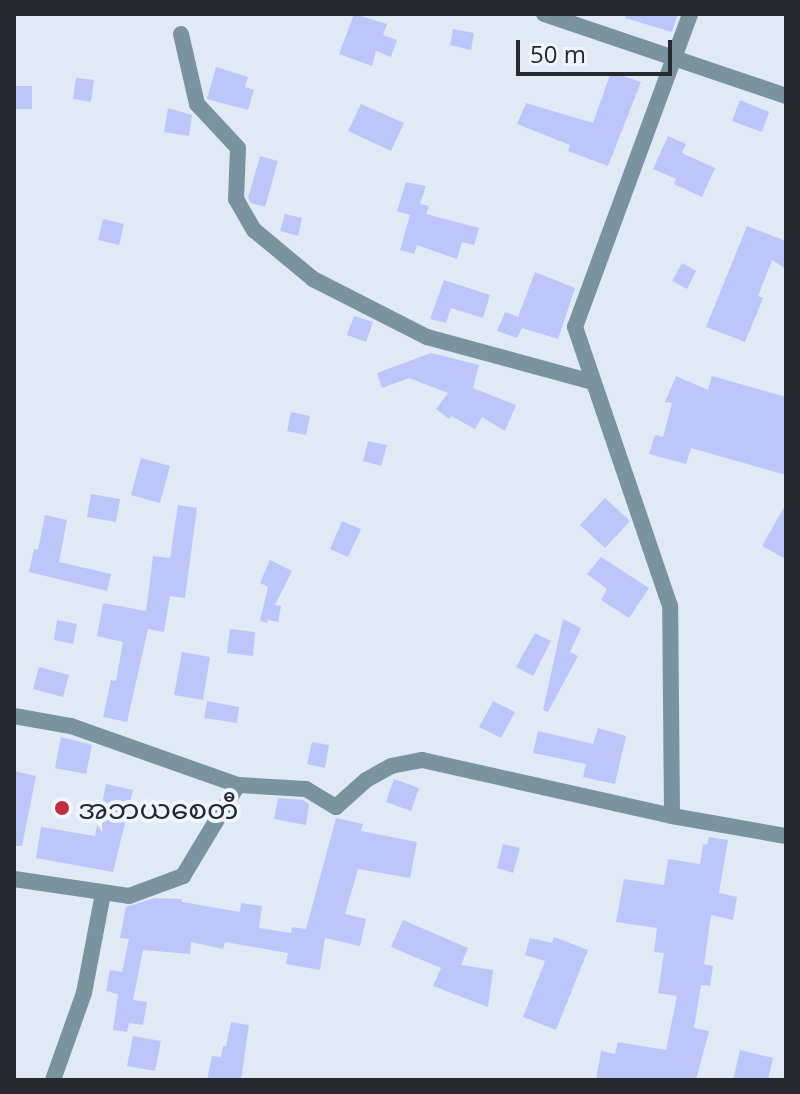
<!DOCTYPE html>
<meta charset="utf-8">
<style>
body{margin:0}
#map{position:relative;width:800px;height:1094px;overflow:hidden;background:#e0e9f4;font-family:"Open Sans","Noto Sans Myanmar",sans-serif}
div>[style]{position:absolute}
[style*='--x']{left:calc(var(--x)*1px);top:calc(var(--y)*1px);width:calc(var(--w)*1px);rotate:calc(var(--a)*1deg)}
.building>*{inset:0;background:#bcc6fa}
.street>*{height:16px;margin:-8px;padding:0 8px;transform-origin:8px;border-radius:8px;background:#79949e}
.dots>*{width:22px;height:22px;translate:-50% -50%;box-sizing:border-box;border:4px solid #eef6ff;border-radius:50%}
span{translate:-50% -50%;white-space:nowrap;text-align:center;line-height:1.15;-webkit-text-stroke:8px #eef6ff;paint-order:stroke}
.poi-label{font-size:28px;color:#262a2e}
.left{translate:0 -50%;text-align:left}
.frame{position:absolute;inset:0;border:16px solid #262a2e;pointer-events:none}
.scale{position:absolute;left:516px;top:40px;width:156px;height:36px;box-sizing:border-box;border:4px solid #262a2e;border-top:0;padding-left:10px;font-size:24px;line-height:28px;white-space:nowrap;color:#262a2e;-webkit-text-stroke:6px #eef6ff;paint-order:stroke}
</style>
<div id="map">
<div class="building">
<i style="clip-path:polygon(354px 14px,387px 24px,383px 35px,397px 40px,391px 57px,376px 51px,372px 66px,339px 54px)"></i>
<i style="clip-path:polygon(626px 14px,678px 14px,672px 32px,625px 18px)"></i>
<i style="clip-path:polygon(453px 29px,474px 33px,471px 50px,450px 45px)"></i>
<i style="clip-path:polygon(216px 67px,248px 77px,245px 87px,254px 90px,248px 110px,207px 99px)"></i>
<i style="clip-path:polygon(611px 72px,641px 82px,608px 166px,568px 151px,570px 145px,517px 124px,526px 103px,593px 123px)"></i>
<i style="clip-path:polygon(76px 78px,94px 80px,91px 102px,73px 99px)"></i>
<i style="clip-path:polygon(16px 86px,32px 86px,32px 109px,16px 109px)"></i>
<i style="clip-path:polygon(740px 100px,769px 112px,762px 132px,732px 121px)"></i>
<i style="clip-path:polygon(361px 104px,404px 123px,391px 151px,348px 131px)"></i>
<i style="clip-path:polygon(168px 108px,192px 115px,189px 136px,164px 132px)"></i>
<i style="clip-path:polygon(668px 136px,686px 144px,682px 153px,715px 168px,702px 197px,674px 184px,676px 179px,653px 169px)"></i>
<i style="clip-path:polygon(260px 156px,278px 161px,265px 207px,251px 203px,248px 198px)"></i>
<i style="clip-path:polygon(406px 182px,426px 186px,420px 204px,429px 206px,426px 214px,479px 228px,474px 245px,462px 242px,457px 259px,417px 245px,414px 254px,400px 250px,410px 215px,397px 211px)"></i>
<i style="clip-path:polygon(285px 214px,302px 218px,298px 236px,280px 231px)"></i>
<i style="clip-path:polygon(103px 219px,124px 224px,119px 245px,98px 240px)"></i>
<i style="clip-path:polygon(747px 226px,786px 241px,786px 269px,772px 260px,758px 296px,763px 298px,745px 342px,706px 327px)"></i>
<i style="clip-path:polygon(682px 263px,696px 271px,687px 289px,672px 281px)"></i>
<i style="clip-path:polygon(535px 272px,575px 288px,558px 339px,522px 328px,517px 338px,497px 331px,505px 312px,518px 317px)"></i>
<i style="clip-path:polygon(444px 280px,490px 295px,483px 318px,451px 308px,446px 323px,430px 319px)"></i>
<i style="clip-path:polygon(354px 316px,373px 322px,366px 342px,347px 335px)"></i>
<i style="clip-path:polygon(431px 353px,479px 365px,473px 388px,516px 405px,505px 431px,482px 417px,475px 429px,451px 416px,449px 419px,436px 409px,448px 393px,409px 378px,382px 388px,377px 373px)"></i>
<i style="clip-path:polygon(676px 376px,708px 390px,712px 376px,786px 397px,786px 475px,691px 448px,686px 464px,649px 454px,655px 435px,663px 437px,672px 403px,665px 402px)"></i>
<i style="clip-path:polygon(291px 412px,310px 416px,306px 435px,287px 431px)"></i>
<i style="clip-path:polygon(368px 441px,387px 445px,381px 466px,363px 461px)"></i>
<i style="clip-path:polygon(141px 458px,170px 466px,160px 503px,131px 495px)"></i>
<i style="clip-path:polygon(91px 494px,120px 499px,116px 522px,87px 517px)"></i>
<i style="clip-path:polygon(605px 498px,630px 521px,605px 548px,580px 525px)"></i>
<i style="clip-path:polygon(786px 504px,786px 559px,762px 546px)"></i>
<i style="clip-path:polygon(178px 505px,197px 508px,185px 598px,170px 596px,164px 632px,148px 629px,127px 722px,103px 717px,111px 680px,116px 681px,123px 642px,97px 636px,103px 603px,146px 611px,153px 556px,170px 558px)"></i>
<i style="clip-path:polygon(45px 515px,67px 520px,59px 562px,111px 574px,107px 591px,29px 572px,34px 549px,38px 550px)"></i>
<i style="clip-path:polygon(342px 521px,361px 529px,348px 557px,330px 549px)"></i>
<i style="clip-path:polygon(601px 557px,649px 588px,629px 618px,601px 600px,607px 589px,587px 574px)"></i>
<i style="clip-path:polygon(270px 560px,292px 571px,275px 605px,281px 606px,278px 622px,268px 620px,267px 623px,260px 621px,268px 587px,260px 583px)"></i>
<i style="clip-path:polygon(563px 619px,581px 628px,570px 652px,578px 656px,548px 712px,543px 710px)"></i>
<i style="clip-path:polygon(57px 620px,77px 624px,73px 644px,54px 640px)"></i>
<i style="clip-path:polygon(230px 629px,255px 632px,253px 656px,227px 653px)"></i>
<i style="clip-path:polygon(535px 633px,551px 641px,533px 676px,516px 667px)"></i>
<i style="clip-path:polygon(182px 652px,210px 657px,203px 700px,174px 695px)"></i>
<i style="clip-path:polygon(39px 667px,69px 675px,63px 697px,33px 689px)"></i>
<i style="clip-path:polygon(207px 701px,239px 707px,237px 723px,204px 718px)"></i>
<i style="clip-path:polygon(493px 701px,515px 712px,501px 738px,479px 727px)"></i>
<i style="clip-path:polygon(598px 728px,626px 736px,615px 784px,583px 777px,586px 764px,533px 753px,538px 731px,593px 744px)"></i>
<i style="clip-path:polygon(61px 737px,92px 745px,86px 774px,55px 768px)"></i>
<i style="clip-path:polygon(312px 742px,329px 745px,325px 768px,307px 764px)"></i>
<i style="clip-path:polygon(14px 771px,36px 776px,22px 846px,14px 846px)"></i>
<i style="clip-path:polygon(394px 779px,419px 788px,411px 811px,386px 802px)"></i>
<i style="clip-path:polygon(106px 784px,133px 790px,113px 872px,36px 858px,41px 827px,95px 836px)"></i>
<i style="clip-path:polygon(278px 798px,303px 800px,309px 804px,306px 825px,274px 819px)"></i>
<i style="clip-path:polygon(336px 818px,363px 824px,361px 831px,417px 842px,410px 878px,358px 869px,345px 914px,366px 919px,360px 946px,325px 938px,320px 970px,286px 964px,288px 953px,225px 942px,223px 949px,191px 942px,190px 954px,143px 950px,133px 1000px,147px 1002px,143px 1025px,129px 1023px,127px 1032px,113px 1030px,118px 994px,106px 991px,110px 970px,122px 972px,129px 939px,120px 938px,126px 907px,155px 898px,182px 899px,182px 902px,240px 912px,241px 903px,262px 906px,259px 928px,291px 933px,292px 927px,306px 929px)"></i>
<i style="clip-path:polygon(709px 837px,728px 840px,719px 893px,737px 897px,733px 920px,711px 915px,704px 964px,713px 966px,710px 986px,701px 985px,694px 1028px,709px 1031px,696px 1080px,596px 1080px,601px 1051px,615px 1054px,618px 1042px,666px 1050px,677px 996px,658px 993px,664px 953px,654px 952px,657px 928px,616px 922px,624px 879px,664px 885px,668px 859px,700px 864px,703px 844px,707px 845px)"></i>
<i style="clip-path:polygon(503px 844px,520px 848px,513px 873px,497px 868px)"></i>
<i style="clip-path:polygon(403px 920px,468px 948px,461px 965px,493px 970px,488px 1007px,433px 986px,441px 968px,391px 947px)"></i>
<i style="clip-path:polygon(554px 937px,588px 950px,556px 1030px,523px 1017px,545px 961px,525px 955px,530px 938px,552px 943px)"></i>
<i style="clip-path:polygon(231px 1022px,249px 1025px,241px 1080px,207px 1080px,212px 1056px,221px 1057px,223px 1046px,226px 1046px)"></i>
<i style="clip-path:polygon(133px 1036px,161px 1041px,155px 1071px,127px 1066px)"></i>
<i style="clip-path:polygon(740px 1050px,773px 1058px,768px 1080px,733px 1080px)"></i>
</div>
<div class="street">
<i style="--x:544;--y:14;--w:256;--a:18.7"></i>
<i style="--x:181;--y:34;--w:72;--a:77.1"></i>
<i style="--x:197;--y:104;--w:60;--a:47"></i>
<i style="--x:238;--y:148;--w:51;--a:92.2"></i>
<i style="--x:236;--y:199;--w:36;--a:60"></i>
<i style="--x:254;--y:230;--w:77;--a:39.7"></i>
<i style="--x:313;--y:279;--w:128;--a:27"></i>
<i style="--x:427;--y:337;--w:172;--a:15.2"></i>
<i style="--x:14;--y:716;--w:58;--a:10"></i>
<i style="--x:71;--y:726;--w:177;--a:19.5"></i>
<i style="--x:238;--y:785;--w:68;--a:3.4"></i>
<i style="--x:306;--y:789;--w:35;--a:31"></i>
<i style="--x:336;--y:807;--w:40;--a:-42"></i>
<i style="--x:366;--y:780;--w:29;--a:-29"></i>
<i style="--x:391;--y:766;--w:32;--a:-11"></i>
<i style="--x:422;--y:760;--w:256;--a:12.6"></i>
<i style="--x:672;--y:816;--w:116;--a:10"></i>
<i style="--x:672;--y:816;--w:210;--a:-90.5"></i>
<i style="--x:670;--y:606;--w:295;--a:-108.8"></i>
<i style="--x:575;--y:327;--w:333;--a:-69.8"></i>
<i style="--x:14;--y:879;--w:116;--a:8.4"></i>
<i style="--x:129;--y:896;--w:58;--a:-20.3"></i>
<i style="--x:183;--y:876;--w:106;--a:-58.9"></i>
<i style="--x:53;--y:1080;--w:92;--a:-70.4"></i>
<i style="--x:84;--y:993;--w:102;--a:-79.2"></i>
</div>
<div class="dots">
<i style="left:62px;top:808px;background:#bf2f3b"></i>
</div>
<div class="poi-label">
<span class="left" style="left:78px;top:808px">အဘယစေတီ</span>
</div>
<div class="frame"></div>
<div class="scale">50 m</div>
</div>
